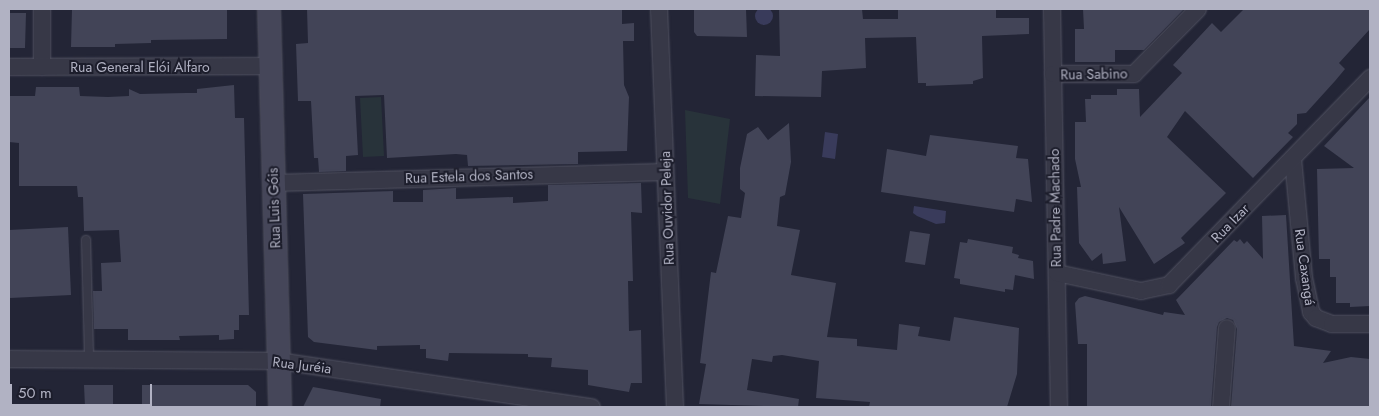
<!DOCTYPE html>
<meta charset="utf-8">
<style>
body{margin:0}
#map{position:relative;width:1379px;height:416px;overflow:hidden;background:#232536;font-family:Jost,sans-serif}
div>[style]{position:absolute}
[style*='--x']{left:calc(var(--x)*1px);top:calc(var(--y)*1px);width:calc(var(--w)*1px);rotate:calc(var(--a)*1deg)}
.green>*{inset:0;background:#28333a}
.water>*{inset:0;background:#393b5b}
.round{border-radius:50%}
.building>*{inset:0;background:#424457}
.roads{filter:drop-shadow(0 0 1px #515261) drop-shadow(0 0 1px #515261)}
.lane>*{height:8px;margin:-4px;padding:0 4px;transform-origin:4px;border-radius:4px;background:#373847}
.street>*{height:16px;margin:-8px;padding:0 8px;transform-origin:8px;border-radius:8px;background:#373847}
.secondary>*{height:22px;margin:-11px;padding:0 11px;transform-origin:11px;border-radius:11px;background:#454659}
span{translate:-50% -50%;white-space:nowrap;text-align:center;line-height:1.15;-webkit-text-stroke:4px #1c1d2b;paint-order:stroke}
.street-label{font-size:14px;color:#b1b2c3}
.frame{position:absolute;inset:0;border:10px solid #b1b2c3;pointer-events:none}
.scale{position:absolute;left:10px;top:384px;width:142px;height:22px;box-sizing:border-box;border:2px solid #b1b2c3;border-top:0;padding-left:6px;font-size:15px;line-height:18px;white-space:nowrap;color:#b1b2c3;-webkit-text-stroke:4px #1c1d2b;paint-order:stroke}
</style>
<div id="map">
<div class="green">
<i style="clip-path:polygon(381px 97px,384px 156px,363px 157px,360px 98px)"></i>
<i style="clip-path:polygon(685px 110px,730px 119px,720px 204px,688px 198px)"></i>
</div>
<div class="water">
<i class="round" style="left:755px;top:7px;width:18px;height:18px"></i>
<i style="clip-path:polygon(825px 132px,838px 134px,835px 159px,822px 157px)"></i>
<i style="clip-path:polygon(914px 206px,946px 211px,945px 223px,936px 224px,917px 216px,913px 213px)"></i>
</div>
<div class="building">
<i style="clip-path:polygon(72px 9px,227px 9px,227px 39px,151px 40px,151px 43px,115px 44px,115px 47px,71px 47px)"></i>
<i style="clip-path:polygon(307px 9px,622px 9px,622px 24px,634px 23px,634px 41px,623px 41px,624px 85px,629px 97px,627px 151px,578px 152px,578px 164px,468px 166px,467px 155px,456px 154px,387px 158px,384px 95px,355px 96px,358px 155px,346px 156px,346px 171px,319px 172px,318px 158px,314px 158px,311px 101px,298px 101px,296px 44px,308px 43px)"></i>
<i style="clip-path:polygon(694px 9px,746px 9px,747px 37px,697px 36px,694px 32px)"></i>
<i style="clip-path:polygon(779px 9px,862px 9px,863px 19px,898px 19px,898px 9px,996px 9px,996px 18px,1029px 18px,1029px 34px,982px 36px,983px 78px,973px 81px,973px 84px,926px 86px,926px 83px,918px 83px,916px 37px,865px 38px,866px 68px,822px 71px,821px 97px,755px 96px,756px 55px,780px 56px)"></i>
<i style="clip-path:polygon(1083px 9px,1184px 9px,1144px 50px,1115px 50px,1115px 62px,1075px 62px,1075px 29px,1084px 29px)"></i>
<i style="clip-path:polygon(1244px 9px,1370px 9px,1370px 29px,1339px 63px,1345px 69px,1335px 81px,1306px 113px,1297px 114px,1297px 124px,1288px 133px,1293px 137px,1253px 178px,1185px 111px,1167px 137px,1226px 193px,1181px 238px,1185px 243px,1154px 264px,1119px 207px,1126px 261px,1103px 264px,1102px 253px,1092px 261px,1079px 243px,1077px 187px,1081px 187px,1075px 159px,1075px 122px,1086px 122px,1085px 99px,1091px 99px,1091px 95px,1117px 95px,1117px 89px,1139px 89px,1140px 117px,1182px 73px,1173px 65px,1212px 23px,1221px 32px)"></i>
<i style="clip-path:polygon(9px 13px,26px 13px,25px 48px,9px 48px)"></i>
<i style="clip-path:polygon(234px 85px,235px 118px,244px 118px,249px 315px,239px 315px,239px 330px,234px 330px,234px 339px,219px 340px,219px 335px,179px 336px,180px 340px,128px 340px,128px 329px,94px 329px,93px 291px,102px 291px,101px 263px,121px 262px,119px 230px,84px 231px,83px 197px,78px 197px,77px 186px,19px 186px,19px 143px,9px 142px,9px 96px,35px 96px,36px 87px,79px 87px,80px 96px,108px 97px,129px 96px,129px 89px,140px 94px,186px 93px,197px 93px,197px 89px)"></i>
<i style="clip-path:polygon(1370px 97px,1370px 306px,1350px 307px,1350px 303px,1336px 303px,1336px 277px,1330px 277px,1330px 259px,1319px 259px,1317px 169px,1354px 168px,1324px 146px)"></i>
<i style="clip-path:polygon(789px 123px,791px 162px,785px 195px,780px 197px,777px 226px,800px 230px,791px 275px,836px 283px,827px 337px,857px 339px,857px 346px,897px 350px,899px 324px,920px 327px,918px 336px,950px 341px,954px 317px,1019px 328px,1017px 374px,1007px 407px,869px 407px,870px 402px,816px 398px,819px 361px,782px 355px,773px 356px,772px 362px,752px 359px,747px 390px,799px 399px,798px 407px,699px 404px,706px 364px,700px 363px,711px 272px,716px 273px,728px 216px,741px 218px,745px 193px,740px 189px,740px 168px,747px 134px,758px 127px,768px 140px)"></i>
<i style="clip-path:polygon(930px 135px,1018px 146px,1016px 158px,1028px 159px,1032px 202px,1016px 199px,1014px 212px,881px 192px,887px 149px,926px 156px)"></i>
<i style="clip-path:polygon(641px 183px,642px 213px,631px 212px,633px 281px,628px 281px,629px 331px,641px 330px,642px 383px,631px 383px,629px 392px,588px 385px,588px 370px,551px 367px,552px 358px,528px 357px,528px 354px,449px 353px,448px 361px,426px 358px,426px 349px,420px 349px,420px 345px,377px 346px,377px 350px,314px 342px,308px 337px,303px 194px,393px 191px,393px 202px,423px 202px,423px 190px,456px 188px,456px 199px,513px 197px,513px 203px,548px 201px,548px 185px)"></i>
<i style="clip-path:polygon(1286px 215px,1294px 346px,1331px 351px,1323px 363px,1351px 357px,1370px 359px,1370px 407px,1231px 407px,1237px 329px,1233px 320px,1227px 318px,1219px 322px,1217px 327px,1211px 407px,1087px 407px,1087px 344px,1078px 344px,1075px 303px,1079px 298px,1085px 296px,1163px 315px,1164px 312px,1185px 315px,1176px 300px,1234px 240px,1237px 242px,1240px 239px,1244px 244px,1247px 241px,1263px 259px,1262px 216px)"></i>
<i style="clip-path:polygon(68px 227px,71px 295px,10px 298px,9px 230px)"></i>
<i style="clip-path:polygon(910px 231px,930px 234px,925px 265px,905px 262px)"></i>
<i style="clip-path:polygon(968px 239px,1013px 247px,1012px 253px,1019px 255px,1018px 258px,1033px 261px,1034px 279px,1015px 275px,1013px 290px,1005px 289px,1005px 292px,960px 284px,960px 279px,954px 278px,960px 242px,967px 243px)"></i>
<i style="clip-path:polygon(84px 385px,113px 385px,113px 407px,85px 407px)"></i>
<i style="clip-path:polygon(142px 385px,248px 385px,256px 392px,256px 407px,142px 407px)"></i>
<i style="clip-path:polygon(313px 387px,381px 399px,380px 407px,303px 407px)"></i>
</div>
<div class="roads">
<div class="lane">
<i style="--x:86;--y:240;--w:118;--a:88.5"></i>
</div>
<div class="street">
<i style="--x:42;--y:9;--w:58;--a:90"></i>
<i style="--x:659;--y:9;--w:398;--a:87.7"></i>
<i style="--x:1052;--y:9;--w:398;--a:89"></i>
<i style="--x:9;--y:67;--w:261;--a:-0.2"></i>
<i style="--x:1053;--y:74;--w:81;--a:0"></i>
<i style="--x:1134;--y:74;--w:91;--a:-45.4"></i>
<i style="--x:1293;--y:159;--w:120;--a:84.7"></i>
<i style="--x:1304;--y:278;--w:35;--a:78"></i>
<i style="--x:1311;--y:312;--w:8;--a:50"></i>
<i style="--x:1316;--y:318;--w:17;--a:21"></i>
<i style="--x:1332;--y:324;--w:38;--a:0"></i>
<i style="--x:273;--y:183;--w:392;--a:-1.6"></i>
<i style="--x:1057;--y:273;--w:86;--a:12.1"></i>
<i style="--x:1141;--y:291;--w:29;--a:-12"></i>
<i style="--x:1169;--y:285;--w:289;--a:-45.8"></i>
<i style="--x:9;--y:359;--w:270;--a:0.4"></i>
<i style="--x:279;--y:361;--w:316;--a:8.4"></i>
<i style="--x:1221;--y:407;--w:79;--a:-85.7"></i>
</div>
<div class="secondary">
<i style="--x:269;--y:9;--w:398;--a:88.4"></i>
</div>
</div>
<div class="street-label">
<span style="left:140px;top:67px">Rua General Elói Alfaro</span>
<span style="left:1094px;top:74px;rotate:-1deg">Rua Sabino</span>
<span style="left:469px;top:176px;rotate:-2deg">Rua Estela dos Santos</span>
<span style="left:274px;top:208px;rotate:-92deg">Rua Luis Góis</span>
<span style="left:667px;top:208px;rotate:-92deg">Rua Ouvidor Peleja</span>
<span style="left:1055px;top:208px;rotate:-91deg">Rua Padre Machado</span>
<span style="left:1230px;top:223px;rotate:-46deg">Rua Izar</span>
<span style="left:1305px;top:267px;rotate:82deg">Rua Caxangá</span>
<span style="left:302px;top:365px;rotate:7deg">Rua Juréia</span>
</div>
<div class="frame"></div>
<div class="scale">50 m</div>
</div>
